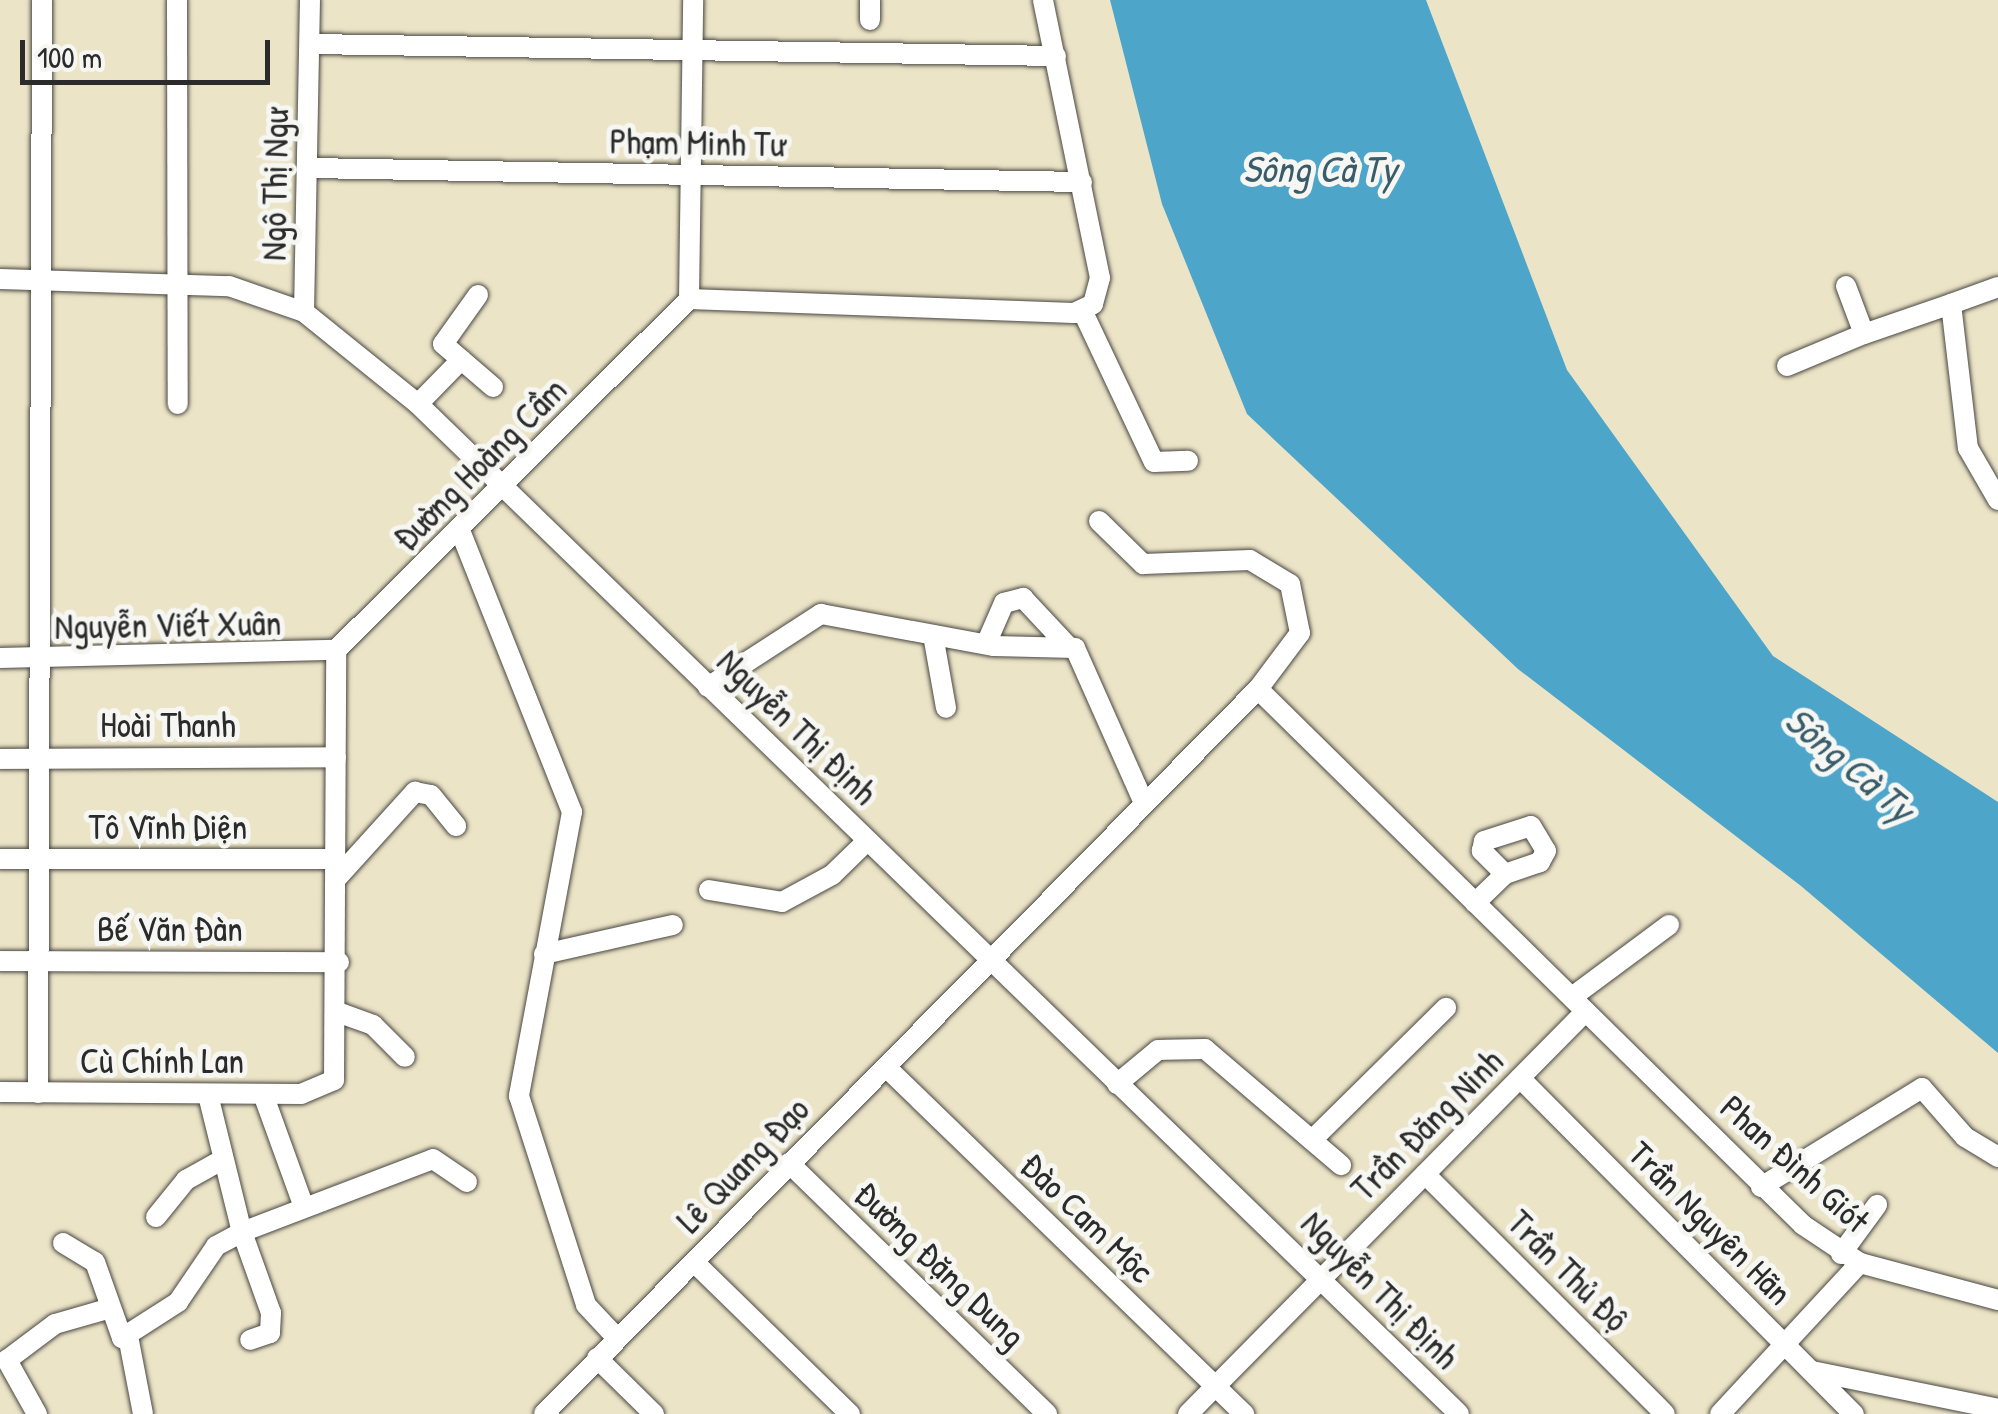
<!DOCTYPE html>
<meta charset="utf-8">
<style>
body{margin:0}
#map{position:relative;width:1998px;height:1414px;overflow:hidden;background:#ece4c7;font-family:"Patrick Hand",sans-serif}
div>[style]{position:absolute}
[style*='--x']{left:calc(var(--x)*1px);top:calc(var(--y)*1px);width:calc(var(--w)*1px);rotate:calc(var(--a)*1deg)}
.water>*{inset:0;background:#4da5ca}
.roads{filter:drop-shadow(0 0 2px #484742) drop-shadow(0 0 2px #484742)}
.minor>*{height:20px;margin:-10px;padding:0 10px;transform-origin:10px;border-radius:10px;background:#fff}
span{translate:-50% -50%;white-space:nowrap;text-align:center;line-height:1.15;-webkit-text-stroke:10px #f6f6f2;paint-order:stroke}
.street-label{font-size:35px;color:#2b2b2b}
.water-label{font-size:38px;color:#395c6b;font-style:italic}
.scale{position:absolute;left:20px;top:40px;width:250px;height:45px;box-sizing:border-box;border:5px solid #2b2b2b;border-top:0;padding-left:12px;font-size:30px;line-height:35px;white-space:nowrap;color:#2b2b2b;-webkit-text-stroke:8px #f6f6f2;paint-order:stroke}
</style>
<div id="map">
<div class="water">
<i style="clip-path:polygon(1110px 0,1426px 0,1567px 370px,1773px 656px,1998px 802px,1998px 1053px,1801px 886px,1518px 669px,1247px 414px,1162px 204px)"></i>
</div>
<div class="roads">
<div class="minor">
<i style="--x:177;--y:0;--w:404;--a:89.9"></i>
<i style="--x:870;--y:20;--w:20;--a:-90"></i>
<i style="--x:310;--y:44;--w:746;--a:0.92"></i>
<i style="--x:310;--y:168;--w:772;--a:1.04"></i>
<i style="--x:0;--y:279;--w:229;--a:1.8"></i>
<i style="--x:229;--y:286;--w:79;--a:19.1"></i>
<i style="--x:304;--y:312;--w:146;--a:38.9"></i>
<i style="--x:418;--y:404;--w:1450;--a:44.13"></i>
<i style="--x:1846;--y:286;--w:51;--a:69.4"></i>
<i style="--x:1864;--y:334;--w:92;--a:-19"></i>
<i style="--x:1951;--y:304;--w:145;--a:83.3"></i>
<i style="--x:1968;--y:448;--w:60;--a:60"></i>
<i style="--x:478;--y:295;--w:60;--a:125.5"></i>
<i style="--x:443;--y:344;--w:66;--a:40.7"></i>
<i style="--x:689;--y:299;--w:299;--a:-89.2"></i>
<i style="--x:1951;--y:304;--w:50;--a:-19.9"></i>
<i style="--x:1082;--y:310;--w:168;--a:64.7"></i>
<i style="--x:1154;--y:462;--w:34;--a:-2"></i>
<i style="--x:304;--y:312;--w:312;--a:-88.9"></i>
<i style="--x:1787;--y:366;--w:83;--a:-22.6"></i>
<i style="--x:418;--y:404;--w:62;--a:-45.7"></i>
<i style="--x:1099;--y:521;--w:62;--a:44.3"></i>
<i style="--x:1143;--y:564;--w:107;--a:-2.1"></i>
<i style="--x:1250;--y:560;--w:47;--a:31"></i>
<i style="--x:1290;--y:584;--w:50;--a:78.5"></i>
<i style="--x:1300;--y:633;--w:70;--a:126.9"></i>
<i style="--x:461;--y:533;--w:300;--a:68.3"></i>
<i style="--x:572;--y:812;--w:289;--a:100.6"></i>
<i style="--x:519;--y:1096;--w:219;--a:72.2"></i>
<i style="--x:586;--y:1305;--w:45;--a:46.8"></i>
<i style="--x:933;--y:635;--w:74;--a:79.9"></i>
<i style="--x:986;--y:644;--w:45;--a:-66.3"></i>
<i style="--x:1004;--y:603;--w:20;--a:-15"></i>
<i style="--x:1023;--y:598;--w:64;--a:46.9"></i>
<i style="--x:0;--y:658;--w:336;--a:-1.4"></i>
<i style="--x:708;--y:687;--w:135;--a:-32.9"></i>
<i style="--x:821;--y:614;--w:176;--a:10.5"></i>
<i style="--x:994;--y:646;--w:81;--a:1.4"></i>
<i style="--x:1075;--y:648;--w:167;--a:66"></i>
<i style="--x:0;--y:759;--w:336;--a:-0.3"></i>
<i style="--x:1531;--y:826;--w:29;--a:59"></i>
<i style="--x:1546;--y:851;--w:13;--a:119"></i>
<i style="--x:1540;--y:862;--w:37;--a:161"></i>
<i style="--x:1505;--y:874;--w:33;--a:-135"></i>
<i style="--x:1482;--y:851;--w:10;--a:-79"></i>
<i style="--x:1484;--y:841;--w:49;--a:-17.7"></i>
<i style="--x:0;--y:859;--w:336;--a:0"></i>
<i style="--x:336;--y:879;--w:118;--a:-47.8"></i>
<i style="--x:415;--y:792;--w:16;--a:11"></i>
<i style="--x:431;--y:795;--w:40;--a:51"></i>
<i style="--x:709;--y:890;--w:74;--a:9.3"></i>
<i style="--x:782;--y:902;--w:57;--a:-28.4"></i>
<i style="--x:832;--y:875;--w:49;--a:-44.2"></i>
<i style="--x:1475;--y:903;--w:42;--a:-44"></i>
<i style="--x:544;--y:954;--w:132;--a:-12.7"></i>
<i style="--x:0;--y:961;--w:339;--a:0.2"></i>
<i style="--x:1572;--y:997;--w:121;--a:-36.6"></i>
<i style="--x:340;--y:1013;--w:35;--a:20"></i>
<i style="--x:373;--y:1025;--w:45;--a:45"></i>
<i style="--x:886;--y:1067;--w:499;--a:44.1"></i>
<i style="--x:1520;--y:1078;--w:474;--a:45.2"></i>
<i style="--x:1117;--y:1084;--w:53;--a:-39.7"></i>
<i style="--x:1158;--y:1050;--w:47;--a:-1.2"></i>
<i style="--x:1205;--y:1049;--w:179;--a:40.5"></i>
<i style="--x:0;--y:1092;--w:301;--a:0.4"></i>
<i style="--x:301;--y:1094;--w:36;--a:-23"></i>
<i style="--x:334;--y:1080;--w:430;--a:-89.7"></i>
<i style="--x:336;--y:650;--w:498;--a:-44.8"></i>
<i style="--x:689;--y:299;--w:385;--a:2.1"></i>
<i style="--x:1074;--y:313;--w:21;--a:-25"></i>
<i style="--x:1093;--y:304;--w:27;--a:-75"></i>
<i style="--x:1100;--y:278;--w:284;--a:-101.6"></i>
<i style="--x:38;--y:1093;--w:1093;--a:-89.79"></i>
<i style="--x:263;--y:1094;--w:115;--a:70.1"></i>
<i style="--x:208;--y:1095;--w:141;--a:76.1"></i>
<i style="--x:242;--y:1232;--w:204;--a:-20.9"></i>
<i style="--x:433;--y:1159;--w:41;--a:34.1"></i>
<i style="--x:1313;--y:1139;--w:187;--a:-44.6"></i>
<i style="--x:789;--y:1163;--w:360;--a:44.2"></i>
<i style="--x:1425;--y:1174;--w:339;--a:45"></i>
<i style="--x:1761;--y:1187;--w:189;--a:-31.6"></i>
<i style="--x:1922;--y:1088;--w:65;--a:48.7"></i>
<i style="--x:1965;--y:1137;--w:39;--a:31"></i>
<i style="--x:156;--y:1217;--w:48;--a:-51"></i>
<i style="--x:186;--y:1180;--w:41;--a:-29.1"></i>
<i style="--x:63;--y:1243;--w:37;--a:31"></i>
<i style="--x:95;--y:1262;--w:81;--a:70.4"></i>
<i style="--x:122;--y:1338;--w:67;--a:-32.7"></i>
<i style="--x:178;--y:1302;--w:68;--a:-55.8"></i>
<i style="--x:216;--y:1246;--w:30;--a:-28"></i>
<i style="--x:242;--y:1232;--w:86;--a:70.3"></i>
<i style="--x:271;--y:1313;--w:20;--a:93"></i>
<i style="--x:270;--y:1333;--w:21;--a:161"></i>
<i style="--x:1841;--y:1254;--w:61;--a:-53.7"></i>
<i style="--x:694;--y:1262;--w:218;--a:44.3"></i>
<i style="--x:128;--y:1336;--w:79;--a:79.1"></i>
<i style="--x:597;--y:1358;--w:80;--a:44.5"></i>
<i style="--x:1812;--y:1371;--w:190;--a:11.5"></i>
<i style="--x:37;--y:1414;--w:62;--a:-119.1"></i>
<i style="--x:7;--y:1360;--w:60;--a:-36.9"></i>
<i style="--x:55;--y:1324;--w:54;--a:-16.1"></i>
<i style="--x:544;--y:1414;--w:1018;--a:-45.44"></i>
<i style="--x:1258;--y:689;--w:764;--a:44.52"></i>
<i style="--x:1803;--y:1225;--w:69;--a:33.7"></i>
<i style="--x:1860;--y:1263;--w:143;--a:15"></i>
<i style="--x:1188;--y:1414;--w:566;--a:-45.36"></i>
<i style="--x:1720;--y:1414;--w:206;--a:-47.2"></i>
</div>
</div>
<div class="street-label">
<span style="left:697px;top:143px;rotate:1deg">Phạm Minh Tư</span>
<span style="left:275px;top:185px;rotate:-89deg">Ngô Thị Ngư</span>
<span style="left:480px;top:464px;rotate:-45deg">Đường Hoàng Cầm</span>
<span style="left:168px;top:625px;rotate:-1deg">Nguyễn Viết Xuân</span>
<span style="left:168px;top:725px">Hoài Thanh</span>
<span style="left:797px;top:727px;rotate:44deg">Nguyễn Thị Định</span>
<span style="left:168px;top:827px">Tô Vĩnh Diện</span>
<span style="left:170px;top:929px">Bế Văn Đàn</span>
<span style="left:162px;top:1061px">Cù Chính Lan</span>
<span style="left:1427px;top:1125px;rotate:-45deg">Trần Đăng Ninh</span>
<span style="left:1795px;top:1164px;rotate:42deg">Phan Đình Giót</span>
<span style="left:743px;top:1165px;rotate:-46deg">Lê Quang Đạo</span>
<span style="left:1087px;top:1218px;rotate:44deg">Đào Cam Mộc</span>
<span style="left:1710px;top:1223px;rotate:45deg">Trần Nguyên Hãn</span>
<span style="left:940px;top:1265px;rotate:44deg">Đường Đặng Dung</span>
<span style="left:1568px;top:1271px;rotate:45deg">Trần Thủ Độ</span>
<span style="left:1380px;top:1290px;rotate:45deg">Nguyễn Thị Định</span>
</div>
<div class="water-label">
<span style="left:1320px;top:169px">Sông Cà Ty</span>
<span style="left:1850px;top:764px;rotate:40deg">Sông Cà Ty</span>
</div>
<div class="scale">100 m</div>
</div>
